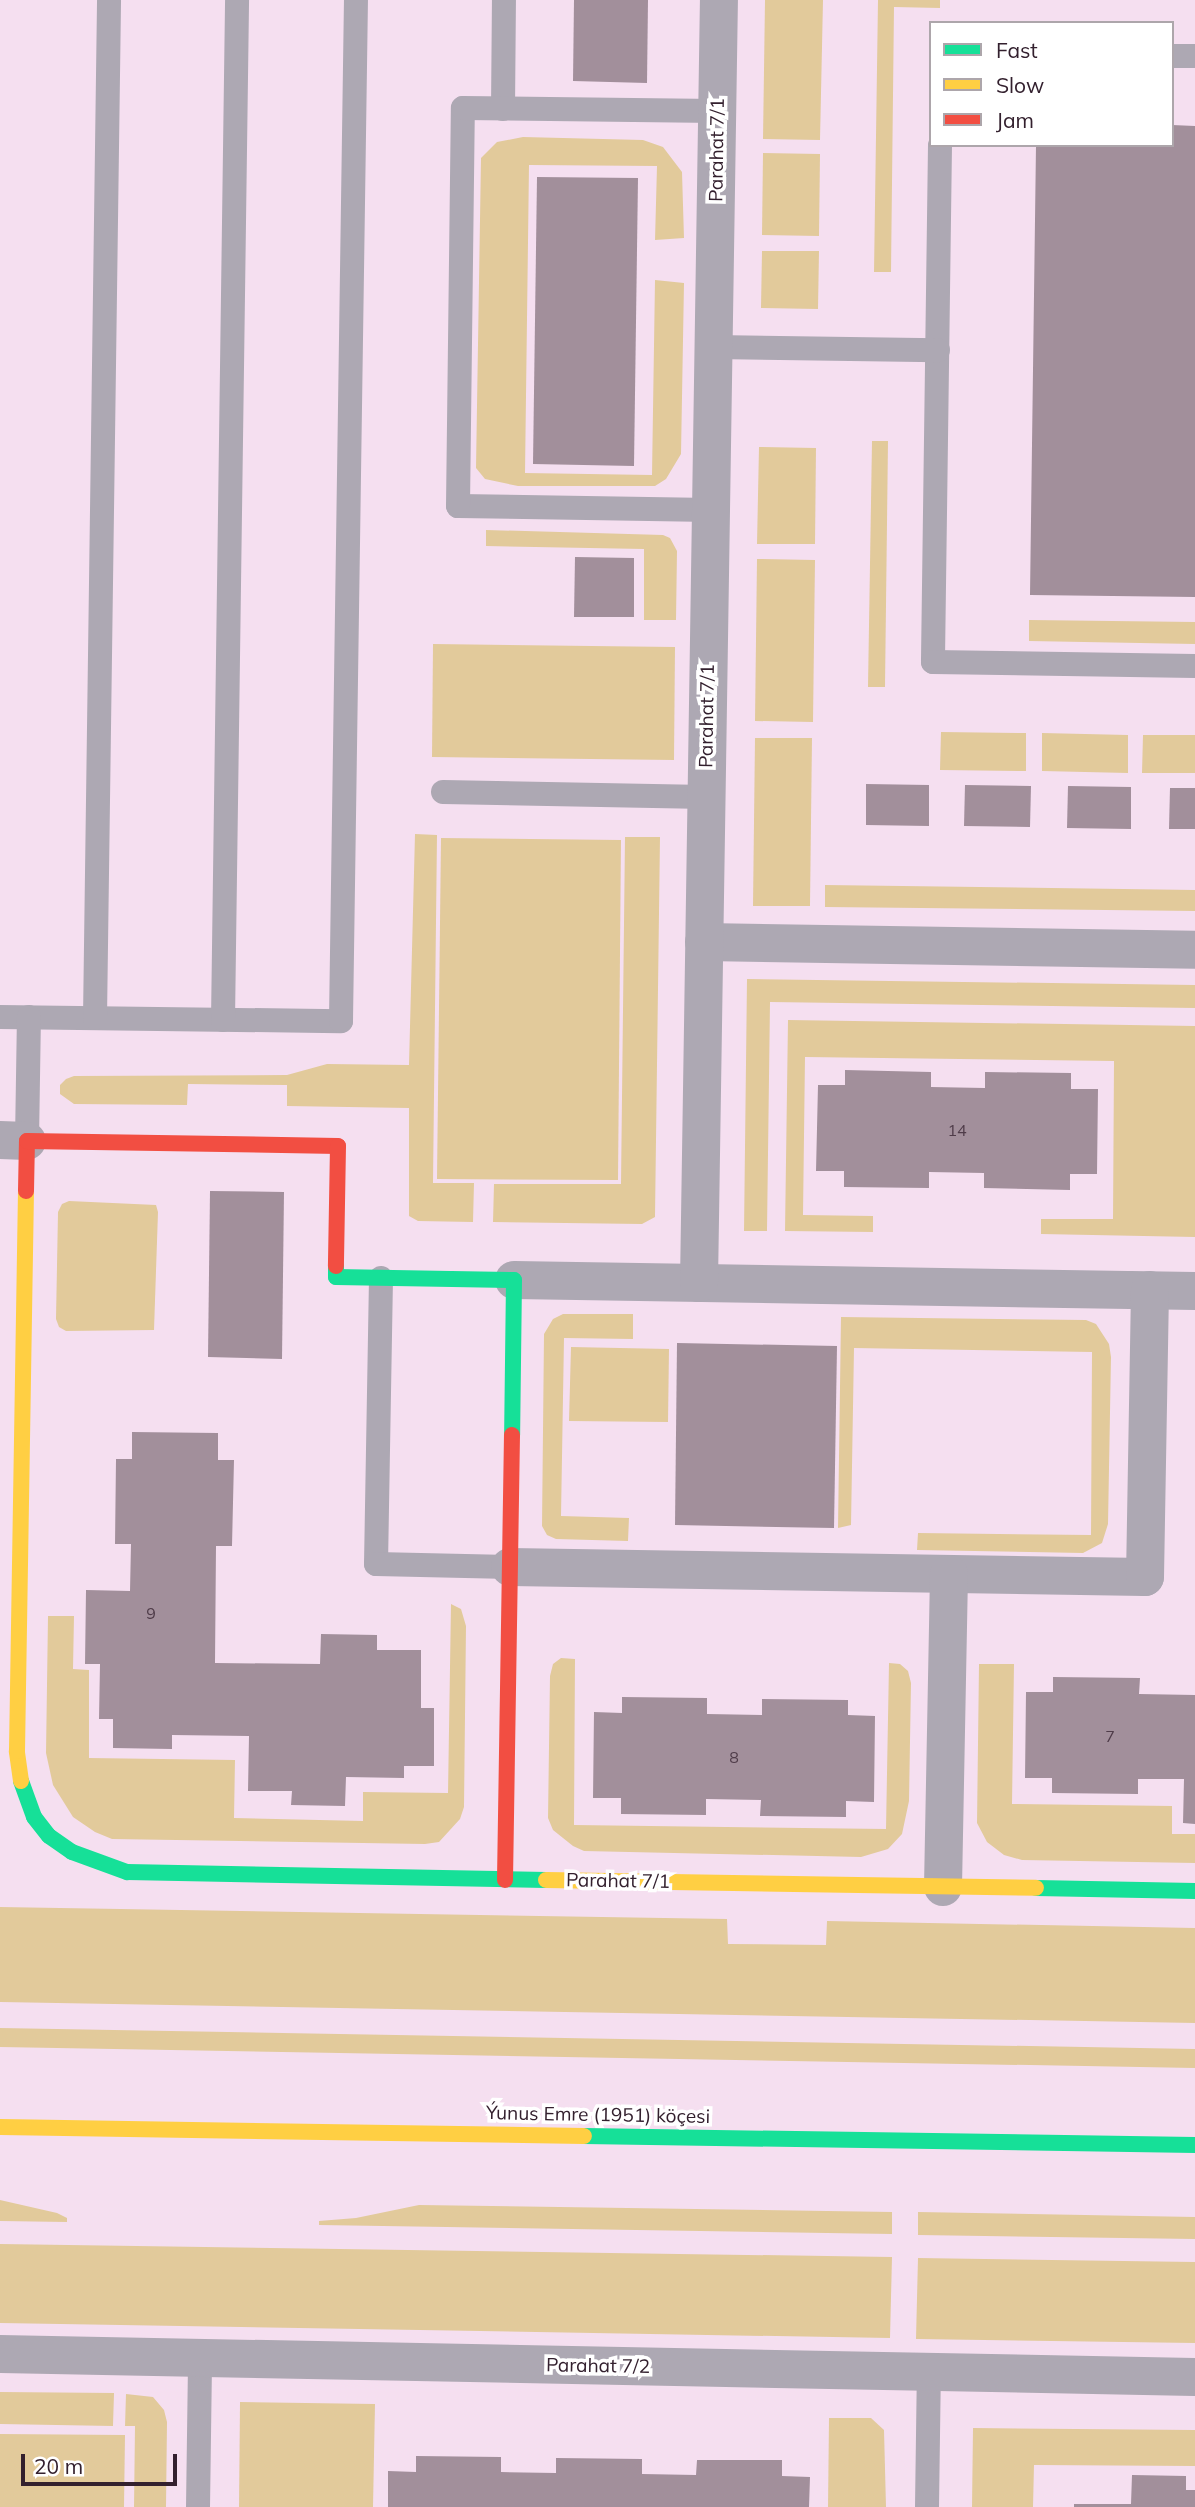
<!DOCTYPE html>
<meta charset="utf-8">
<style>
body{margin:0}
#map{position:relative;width:1195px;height:2507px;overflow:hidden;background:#f5dff0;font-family:Mulish,sans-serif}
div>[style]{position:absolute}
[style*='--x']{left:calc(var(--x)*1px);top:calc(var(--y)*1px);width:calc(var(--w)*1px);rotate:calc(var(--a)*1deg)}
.green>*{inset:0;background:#e2ca9b}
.building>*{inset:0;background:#a28f9b}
.lane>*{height:24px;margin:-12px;padding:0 12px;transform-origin:12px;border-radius:12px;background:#ada8b3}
.street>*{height:38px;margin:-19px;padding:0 19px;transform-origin:19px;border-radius:19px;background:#ada8b3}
.fast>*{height:16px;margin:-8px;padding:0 8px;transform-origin:8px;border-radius:8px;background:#16e098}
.slow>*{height:16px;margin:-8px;padding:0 8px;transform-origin:8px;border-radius:8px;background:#ffcf43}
.jam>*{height:16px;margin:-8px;padding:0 8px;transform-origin:8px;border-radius:8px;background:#f24e42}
span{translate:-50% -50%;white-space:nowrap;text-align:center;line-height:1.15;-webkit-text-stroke:7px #fff;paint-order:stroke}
.number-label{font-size:16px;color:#4f3c49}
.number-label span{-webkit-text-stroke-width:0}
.street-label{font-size:19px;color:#33202e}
.legend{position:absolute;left:929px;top:21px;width:245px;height:126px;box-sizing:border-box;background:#fff;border:2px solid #ada6ab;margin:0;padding:9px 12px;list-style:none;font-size:21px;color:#33202e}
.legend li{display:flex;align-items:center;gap:14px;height:35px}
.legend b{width:35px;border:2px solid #ada6ab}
.scale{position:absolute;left:21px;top:2454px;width:156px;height:32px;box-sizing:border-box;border:4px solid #33202e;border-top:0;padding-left:9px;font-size:21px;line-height:24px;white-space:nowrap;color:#33202e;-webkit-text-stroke:5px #fff;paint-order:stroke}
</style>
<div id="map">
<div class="green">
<i style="clip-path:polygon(765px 0,823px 0,820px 140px,763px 139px)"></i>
<i style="clip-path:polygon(878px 0,940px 0,940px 8px,894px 7px,891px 272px,874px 272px)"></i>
<i style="clip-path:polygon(523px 137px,643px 140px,663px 147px,682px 172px,684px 238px,655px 240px,657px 166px,529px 165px,525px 473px,652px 475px,655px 280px,684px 283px,681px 454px,666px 479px,655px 486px,518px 486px,485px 479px,476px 468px,481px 158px,497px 142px)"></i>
<i style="clip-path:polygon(763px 153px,820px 154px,819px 236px,762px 235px)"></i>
<i style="clip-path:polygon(762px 251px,819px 251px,818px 309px,761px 308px)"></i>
<i style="clip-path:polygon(872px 441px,888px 441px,885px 687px,868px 687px)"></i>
<i style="clip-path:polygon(759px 447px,816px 448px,815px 544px,757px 544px)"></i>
<i style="clip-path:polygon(486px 530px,663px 535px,670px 538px,677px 551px,676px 620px,644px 620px,644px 549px,486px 546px)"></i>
<i style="clip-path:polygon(757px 559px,815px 560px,813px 722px,755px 721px)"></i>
<i style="clip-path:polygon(1029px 620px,1195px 622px,1195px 644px,1029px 641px)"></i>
<i style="clip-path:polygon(433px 644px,675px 647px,674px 760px,432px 757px)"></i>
<i style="clip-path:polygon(941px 732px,1026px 733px,1026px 771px,940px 770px)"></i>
<i style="clip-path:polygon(1042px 733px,1128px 735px,1128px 773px,1042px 771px)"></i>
<i style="clip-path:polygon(1143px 735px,1195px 735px,1195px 773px,1142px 773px)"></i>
<i style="clip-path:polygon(755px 738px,812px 738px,810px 906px,753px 906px)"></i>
<i style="clip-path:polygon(415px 834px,437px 835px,433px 1183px,474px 1183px,473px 1222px,418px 1221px,409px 1216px,409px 1108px,287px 1106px,287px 1085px,188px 1084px,187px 1105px,74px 1104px,60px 1094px,60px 1085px,66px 1079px,74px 1076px,287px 1075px,327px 1064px,409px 1065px)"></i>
<i style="clip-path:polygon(625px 837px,660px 837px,655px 1217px,642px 1224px,493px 1222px,494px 1184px,621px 1184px)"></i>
<i style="clip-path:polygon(441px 838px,621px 840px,618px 1180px,437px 1179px)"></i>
<i style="clip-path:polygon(825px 885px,1195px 890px,1195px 911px,825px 907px)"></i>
<i style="clip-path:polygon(747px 979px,1195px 985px,1195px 1008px,770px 1002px,767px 1231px,744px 1231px)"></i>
<i style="clip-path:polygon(788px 1020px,1195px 1026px,1195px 1237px,1041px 1234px,1041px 1219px,1113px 1219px,1114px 1061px,805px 1057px,803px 1215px,873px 1216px,873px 1232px,785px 1231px)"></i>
<i style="clip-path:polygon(69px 1201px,156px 1205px,158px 1212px,154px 1330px,66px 1331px,59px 1327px,56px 1319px,58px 1212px,62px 1204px)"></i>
<i style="clip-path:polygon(563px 1314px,633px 1314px,633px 1339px,564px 1338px,561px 1516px,629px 1518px,628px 1541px,556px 1539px,547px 1535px,542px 1526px,544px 1334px,553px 1319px)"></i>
<i style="clip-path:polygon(841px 1317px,1086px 1320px,1096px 1324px,1109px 1344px,1111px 1357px,1108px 1524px,1102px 1543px,1083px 1553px,917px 1550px,918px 1533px,1091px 1535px,1092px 1352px,854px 1348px,851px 1525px,838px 1528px)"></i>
<i style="clip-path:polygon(571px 1347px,669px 1349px,668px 1422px,569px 1421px)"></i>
<i style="clip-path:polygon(451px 1604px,461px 1609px,466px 1626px,464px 1807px,460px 1819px,439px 1842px,425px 1844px,112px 1839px,95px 1832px,73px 1817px,53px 1785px,46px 1753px,48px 1616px,74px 1616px,73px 1669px,89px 1670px,89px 1758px,235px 1760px,234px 1818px,363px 1821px,363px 1792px,448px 1793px)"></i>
<i style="clip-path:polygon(561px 1658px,575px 1659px,574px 1825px,886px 1829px,889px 1663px,900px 1664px,908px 1671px,911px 1683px,909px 1801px,902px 1834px,888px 1849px,861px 1857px,584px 1851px,573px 1846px,553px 1830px,548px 1818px,550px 1676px,553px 1664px)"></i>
<i style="clip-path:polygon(979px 1664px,1014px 1664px,1012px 1804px,1172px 1806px,1172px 1834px,1195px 1834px,1195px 1863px,1022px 1860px,1004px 1855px,987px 1842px,977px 1823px)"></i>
<i style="clip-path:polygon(0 1907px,727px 1919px,728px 1944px,826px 1945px,827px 1921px,1195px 1928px,1195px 2023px,0 2002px)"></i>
<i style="clip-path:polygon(0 2028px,1195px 2049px,1195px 2068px,0 2047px)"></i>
<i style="clip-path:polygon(0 2200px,57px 2213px,67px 2218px,67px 2222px,0 2221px)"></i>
<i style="clip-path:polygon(419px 2205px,892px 2212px,892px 2234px,319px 2225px,319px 2221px,356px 2218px)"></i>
<i style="clip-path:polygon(918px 2212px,1195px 2217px,1195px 2239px,918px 2235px)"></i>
<i style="clip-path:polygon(0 2244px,892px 2257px,890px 2338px,0 2323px)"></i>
<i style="clip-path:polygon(918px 2258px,1195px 2262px,1195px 2343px,916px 2339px)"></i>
<i style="clip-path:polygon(0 2392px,114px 2393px,113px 2426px,0 2424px)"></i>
<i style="clip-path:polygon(126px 2394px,153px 2397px,164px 2410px,167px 2422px,166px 2507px,134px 2507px,135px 2426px,125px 2426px)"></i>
<i style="clip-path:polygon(240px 2402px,375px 2404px,373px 2507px,239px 2507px)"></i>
<i style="clip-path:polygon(829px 2418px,871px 2418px,884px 2430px,886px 2507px,828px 2507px)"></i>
<i style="clip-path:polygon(973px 2428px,1195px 2430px,1195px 2466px,1034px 2465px,1033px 2507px,972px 2507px)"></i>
<i style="clip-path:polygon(0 2434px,125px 2435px,124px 2507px,0 2507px)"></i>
</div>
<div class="building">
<i style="clip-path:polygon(574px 0,648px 0,647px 83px,573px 81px)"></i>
<i style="clip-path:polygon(1172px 125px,1195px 126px,1195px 597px,1030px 595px,1036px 145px,1172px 145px)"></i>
<i style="clip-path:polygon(537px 177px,638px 178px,634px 466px,533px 464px)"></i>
<i style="clip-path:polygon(575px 557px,634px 558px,634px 617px,574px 617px)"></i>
<i style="clip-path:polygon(866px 784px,929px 785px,929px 826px,866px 825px)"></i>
<i style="clip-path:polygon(965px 785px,1031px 786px,1030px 827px,964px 826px)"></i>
<i style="clip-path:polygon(1068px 786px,1131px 787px,1131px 829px,1067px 828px)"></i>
<i style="clip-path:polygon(1170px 788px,1195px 788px,1195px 829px,1169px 829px)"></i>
<i style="clip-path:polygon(845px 1070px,931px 1072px,931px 1087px,985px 1088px,985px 1072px,1071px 1073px,1071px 1089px,1098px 1089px,1097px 1174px,1070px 1174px,1070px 1190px,984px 1188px,984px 1173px,929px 1172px,929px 1188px,844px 1187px,844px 1171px,816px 1171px,818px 1085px,845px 1085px)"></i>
<i style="clip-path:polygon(210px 1191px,284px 1192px,282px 1359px,208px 1357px)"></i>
<i style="clip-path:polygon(677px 1343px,837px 1346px,834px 1528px,675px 1525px)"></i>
<i style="clip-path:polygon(132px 1432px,218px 1433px,218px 1460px,234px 1460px,232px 1546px,216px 1546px,215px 1663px,320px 1664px,321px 1634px,377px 1635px,377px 1650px,421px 1650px,421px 1708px,434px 1708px,434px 1766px,404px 1766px,404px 1778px,346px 1777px,345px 1806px,291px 1805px,292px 1791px,248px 1791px,249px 1736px,172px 1735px,172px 1749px,113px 1748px,113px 1719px,99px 1719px,100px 1664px,85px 1664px,86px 1590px,130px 1591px,131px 1544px,115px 1544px,116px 1459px,132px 1459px)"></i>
<i style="clip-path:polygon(1053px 1677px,1140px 1678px,1139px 1694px,1195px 1695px,1195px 1824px,1183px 1823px,1184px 1779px,1138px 1779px,1138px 1794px,1052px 1793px,1052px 1778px,1025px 1778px,1026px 1692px,1053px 1692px)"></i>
<i style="clip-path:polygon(622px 1697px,707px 1698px,707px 1714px,762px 1715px,762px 1699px,848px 1700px,848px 1715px,875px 1716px,874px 1802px,846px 1801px,846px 1817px,760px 1816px,761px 1800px,706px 1799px,706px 1815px,621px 1814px,621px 1798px,593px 1798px,594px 1712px,622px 1713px)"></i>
<i style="clip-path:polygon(416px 2456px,501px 2457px,501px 2472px,556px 2473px,556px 2458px,642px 2459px,642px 2474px,696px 2475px,697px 2460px,782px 2460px,782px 2476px,810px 2477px,809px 2507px,388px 2507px,388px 2471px,416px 2472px)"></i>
<i style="clip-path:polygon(1132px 2475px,1186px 2476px,1186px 2490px,1195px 2490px,1195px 2507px,1074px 2507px,1074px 2504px,1131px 2504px)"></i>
</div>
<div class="lane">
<i style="--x:1172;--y:56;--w:23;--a:0"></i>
<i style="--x:503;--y:109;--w:109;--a:-89.5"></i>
<i style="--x:940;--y:145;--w:517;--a:90.78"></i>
<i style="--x:933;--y:662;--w:262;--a:0.9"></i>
<i style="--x:714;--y:347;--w:224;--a:0.8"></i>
<i style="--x:711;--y:510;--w:253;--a:-179.1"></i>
<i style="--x:458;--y:506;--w:398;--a:-89.3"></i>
<i style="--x:463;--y:108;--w:254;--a:0.7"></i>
<i style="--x:443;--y:792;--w:263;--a:1.1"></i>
<i style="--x:0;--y:1017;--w:341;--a:0.7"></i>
<i style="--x:341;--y:1021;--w:1021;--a:-89.16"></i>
<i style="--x:95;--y:1018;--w:1018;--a:-89.21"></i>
<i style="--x:223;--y:1020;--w:1020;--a:-89.21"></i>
<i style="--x:27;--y:1141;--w:124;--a:-89.1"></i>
<i style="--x:381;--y:1278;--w:286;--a:91"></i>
<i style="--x:376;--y:1564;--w:134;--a:1.3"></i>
<i style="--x:198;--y:2507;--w:149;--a:-89.2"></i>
<i style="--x:927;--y:2507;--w:135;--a:-89.2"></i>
</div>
<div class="street">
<i style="--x:704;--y:942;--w:491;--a:0.9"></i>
<i style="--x:0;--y:1140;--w:27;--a:2"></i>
<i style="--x:514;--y:1280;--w:681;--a:0.93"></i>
<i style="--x:699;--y:1283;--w:1283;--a:-89.11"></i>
<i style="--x:510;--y:1567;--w:635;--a:0.9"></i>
<i style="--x:1145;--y:1577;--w:287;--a:-89"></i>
<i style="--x:943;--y:1887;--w:313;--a:-88.9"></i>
<i style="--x:0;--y:2354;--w:1195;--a:1.1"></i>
</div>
<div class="fast">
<i style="--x:336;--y:1266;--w:11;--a:90"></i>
<i style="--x:336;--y:1277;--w:178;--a:1"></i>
<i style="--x:514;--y:1280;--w:155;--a:90.7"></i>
<i style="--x:21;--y:1781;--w:38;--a:70"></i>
<i style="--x:34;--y:1817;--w:24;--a:52"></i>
<i style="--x:49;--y:1836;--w:28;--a:35"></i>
<i style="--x:72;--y:1852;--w:59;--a:20"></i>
<i style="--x:127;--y:1872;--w:419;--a:1.1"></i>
<i style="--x:1036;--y:1888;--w:159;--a:1.1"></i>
<i style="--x:584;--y:2136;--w:611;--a:0.84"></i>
</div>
<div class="slow">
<i style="--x:21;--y:1781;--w:30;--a:-98"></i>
<i style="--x:17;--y:1751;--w:560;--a:-89.08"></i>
<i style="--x:546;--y:1880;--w:490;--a:0.9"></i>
<i style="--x:0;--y:2127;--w:584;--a:0.88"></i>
</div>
<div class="jam">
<i style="--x:26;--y:1191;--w:50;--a:-88.9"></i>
<i style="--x:27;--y:1141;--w:311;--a:0.9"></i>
<i style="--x:338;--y:1146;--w:120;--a:91"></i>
<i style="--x:505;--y:1880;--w:445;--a:-89.1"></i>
</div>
<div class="number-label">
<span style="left:957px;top:1130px">14</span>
<span style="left:151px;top:1613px">9</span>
<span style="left:1110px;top:1736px">7</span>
<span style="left:734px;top:1757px">8</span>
</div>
<div class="street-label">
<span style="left:717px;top:150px;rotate:-89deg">Parahat 7/1</span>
<span style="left:707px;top:716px;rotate:-89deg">Parahat 7/1</span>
<span style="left:618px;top:1881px;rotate:1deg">Parahat 7/1</span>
<span style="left:598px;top:2115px;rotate:1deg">Ýunus Emre (1951) köçesi</span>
<span style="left:598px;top:2366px;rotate:1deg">Parahat 7/2</span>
</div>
<ul class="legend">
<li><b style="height:9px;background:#16e098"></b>Fast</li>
<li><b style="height:9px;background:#ffcf43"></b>Slow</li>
<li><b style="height:9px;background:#f24e42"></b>Jam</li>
</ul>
<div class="scale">20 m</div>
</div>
